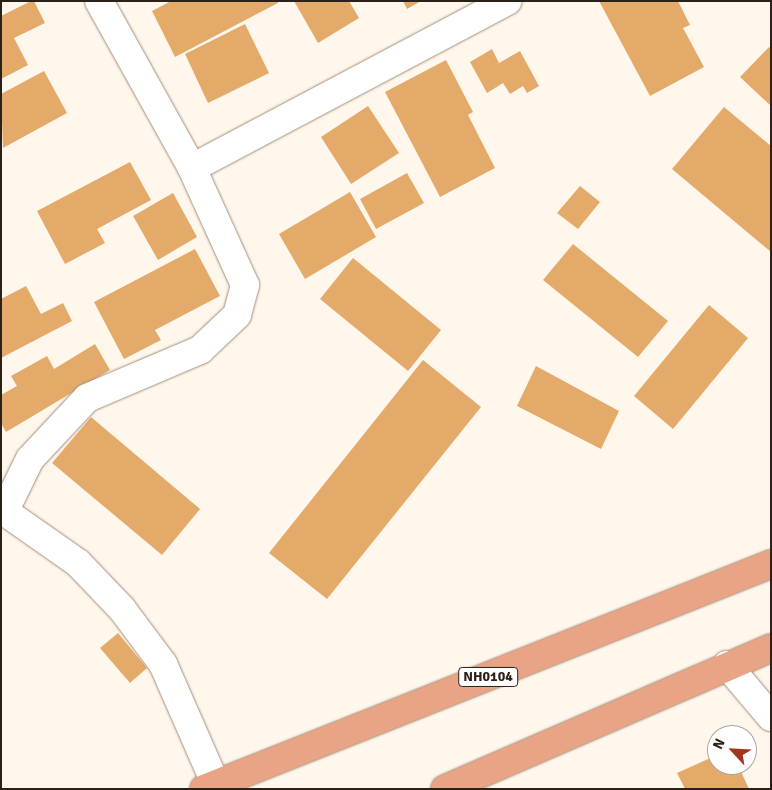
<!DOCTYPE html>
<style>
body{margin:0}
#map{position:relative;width:772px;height:790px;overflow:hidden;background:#fff6ec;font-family:Signika,sans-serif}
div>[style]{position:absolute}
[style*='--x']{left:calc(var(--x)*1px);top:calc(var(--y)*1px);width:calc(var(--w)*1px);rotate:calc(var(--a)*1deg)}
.building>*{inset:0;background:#e4aa6a}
.roads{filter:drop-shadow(0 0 1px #a38e78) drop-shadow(0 0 1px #a38e78)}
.minor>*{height:28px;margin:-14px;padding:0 14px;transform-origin:14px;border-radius:14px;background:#fff}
.highway>*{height:28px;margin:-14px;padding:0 14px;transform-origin:14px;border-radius:14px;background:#e8a484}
span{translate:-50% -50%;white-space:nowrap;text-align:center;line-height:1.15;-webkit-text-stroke:4.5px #fff;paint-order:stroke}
.shield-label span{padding:1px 4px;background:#fff;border:1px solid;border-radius:4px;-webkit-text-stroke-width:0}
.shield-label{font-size:14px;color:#2a2119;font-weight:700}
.frame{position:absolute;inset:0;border:2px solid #2a2119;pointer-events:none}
.north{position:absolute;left:707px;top:725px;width:50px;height:50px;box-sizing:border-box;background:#fff;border:1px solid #aaa6a3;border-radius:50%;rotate:295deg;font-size:14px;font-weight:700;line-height:20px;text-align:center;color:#2a2119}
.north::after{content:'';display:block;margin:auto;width:18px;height:22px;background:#a03620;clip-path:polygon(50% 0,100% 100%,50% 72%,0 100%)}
</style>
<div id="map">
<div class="building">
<i style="clip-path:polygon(31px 1px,34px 1px,45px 23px,14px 38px,28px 65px,1px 79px,1px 16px)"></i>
<i style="clip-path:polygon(171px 1px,277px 1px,278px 3px,175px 57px,152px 11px)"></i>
<i style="clip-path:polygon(294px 1px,349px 1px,359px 18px,318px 43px)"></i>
<i style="clip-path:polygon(403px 1px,421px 1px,407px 9px)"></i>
<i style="clip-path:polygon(599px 1px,678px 1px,690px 25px,683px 28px,704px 67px,650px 96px)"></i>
<i style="clip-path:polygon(245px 24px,269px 73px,208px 103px,185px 54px)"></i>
<i style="clip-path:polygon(769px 47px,771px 49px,771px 106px,740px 77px)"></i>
<i style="clip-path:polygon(492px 49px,499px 63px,520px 51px,539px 86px,527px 93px,523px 86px,510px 94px,503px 83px,487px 93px,470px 62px)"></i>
<i style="clip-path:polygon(446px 60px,473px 112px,468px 115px,495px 168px,440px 197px,385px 92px)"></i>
<i style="clip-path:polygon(44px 71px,67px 113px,3px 148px,1px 94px)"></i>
<i style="clip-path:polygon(368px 106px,399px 153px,351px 184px,321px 137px)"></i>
<i style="clip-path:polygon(724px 107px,771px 146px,771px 252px,672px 169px)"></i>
<i style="clip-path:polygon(130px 162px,151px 200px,97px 229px,105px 243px,65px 264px,37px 211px)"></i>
<i style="clip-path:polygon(407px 173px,424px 203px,376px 229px,360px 199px)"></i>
<i style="clip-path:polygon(580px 186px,600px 202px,578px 229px,557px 213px)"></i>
<i style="clip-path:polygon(350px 192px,376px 237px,305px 279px,279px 234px)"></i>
<i style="clip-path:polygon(173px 193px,197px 237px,158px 260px,133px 216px)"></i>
<i style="clip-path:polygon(573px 244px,668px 321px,638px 357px,543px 280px)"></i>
<i style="clip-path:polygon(195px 249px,220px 296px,155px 330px,161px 340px,124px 359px,94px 302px)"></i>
<i style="clip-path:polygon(353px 258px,441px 330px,408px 371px,320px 299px)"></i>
<i style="clip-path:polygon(26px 286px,41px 314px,63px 303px,72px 321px,1px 358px,1px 299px)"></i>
<i style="clip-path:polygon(709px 305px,748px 338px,673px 429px,634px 396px)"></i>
<i style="clip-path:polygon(95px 344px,110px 370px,6px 432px,1px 423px,1px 395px,17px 386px,11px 376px,47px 356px,54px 369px)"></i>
<i style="clip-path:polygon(423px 360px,481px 407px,327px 599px,269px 553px)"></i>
<i style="clip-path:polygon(536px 366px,619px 411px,601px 449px,517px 406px)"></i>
<i style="clip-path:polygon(91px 417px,200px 509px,162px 555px,52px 463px)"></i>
<i style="clip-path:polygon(118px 633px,147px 668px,130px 683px,100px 648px)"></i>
<i style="clip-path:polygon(717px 755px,717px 765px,738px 765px,749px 789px,685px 789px,677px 773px)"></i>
</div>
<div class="roads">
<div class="minor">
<i style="--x:192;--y:168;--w:357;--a:-27.9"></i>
<i style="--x:1;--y:509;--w:94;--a:35"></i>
<i style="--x:78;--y:563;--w:64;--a:46.3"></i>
<i style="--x:122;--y:609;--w:69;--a:53.3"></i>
<i style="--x:163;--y:664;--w:137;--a:66.3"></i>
<i style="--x:4;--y:512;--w:59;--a:-63.9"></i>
<i style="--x:30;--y:459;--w:83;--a:-46.9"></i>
<i style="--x:87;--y:398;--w:123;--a:-23"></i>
<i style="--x:200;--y:350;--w:51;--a:-43.4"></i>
<i style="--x:237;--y:315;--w:31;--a:-75"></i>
<i style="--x:245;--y:285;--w:128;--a:-114.4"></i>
<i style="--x:192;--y:168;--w:191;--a:-119.1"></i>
<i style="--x:727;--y:665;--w:68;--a:49.8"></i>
</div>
<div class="highway">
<i style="--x:204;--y:789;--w:610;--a:-21.64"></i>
<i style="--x:445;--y:789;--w:355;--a:-23.4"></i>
</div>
</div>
<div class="shield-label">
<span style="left:488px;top:677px">NH0104</span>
</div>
<div class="frame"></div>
<div class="north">N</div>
</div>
